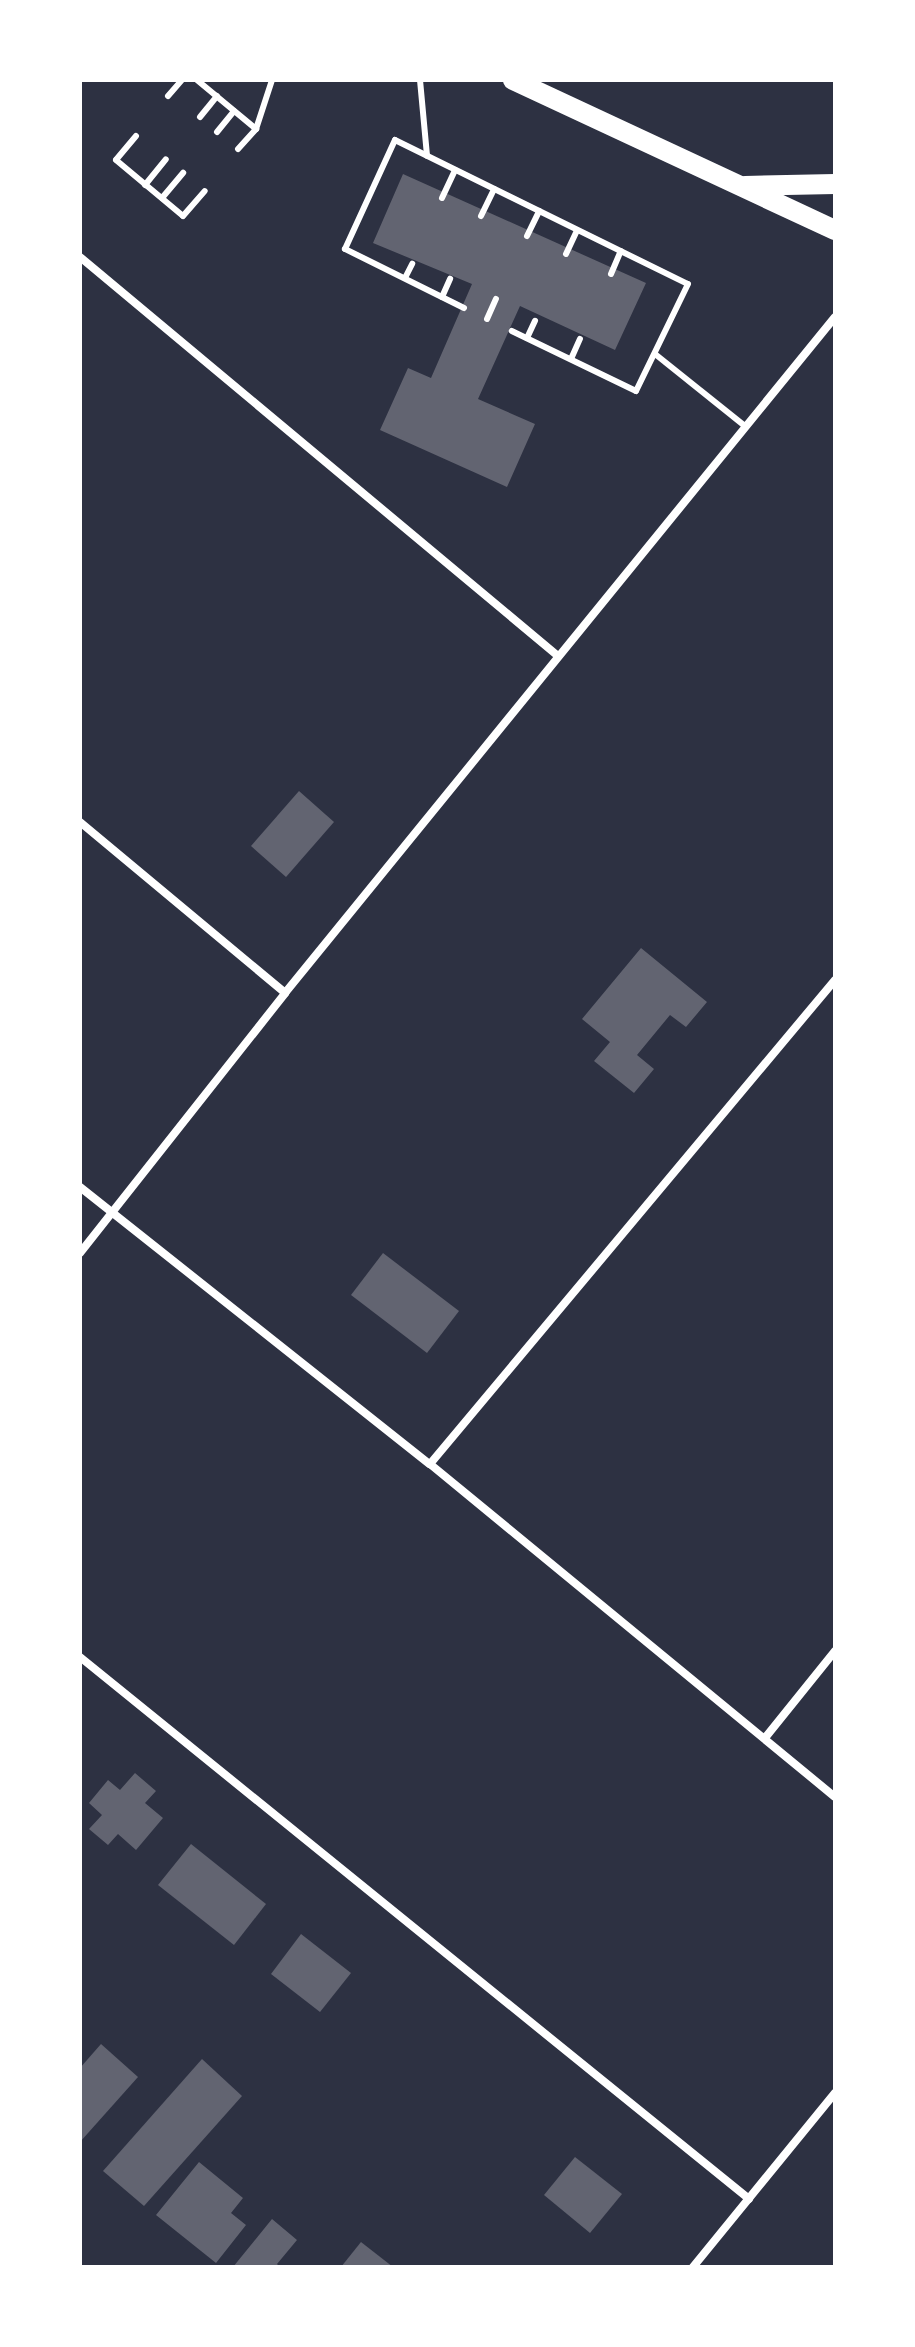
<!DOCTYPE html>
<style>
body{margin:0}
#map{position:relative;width:915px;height:2347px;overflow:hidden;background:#2d3142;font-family:"Archivo Narrow",sans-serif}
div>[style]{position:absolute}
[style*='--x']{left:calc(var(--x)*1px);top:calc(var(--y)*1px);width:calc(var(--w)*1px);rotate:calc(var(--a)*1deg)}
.building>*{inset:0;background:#626471}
.service>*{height:6px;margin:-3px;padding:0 3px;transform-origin:3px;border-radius:3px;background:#fff}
.minor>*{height:8px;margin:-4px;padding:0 4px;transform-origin:4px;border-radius:4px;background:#fff}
.primary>*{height:20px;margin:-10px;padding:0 10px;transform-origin:10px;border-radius:10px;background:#fff}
span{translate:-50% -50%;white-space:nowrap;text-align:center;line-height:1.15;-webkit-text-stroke:8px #fff;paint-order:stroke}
.frame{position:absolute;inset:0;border:82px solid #fff;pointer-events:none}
</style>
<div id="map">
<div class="building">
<i style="clip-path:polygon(403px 174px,646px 283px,615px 350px,520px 306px,478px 399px,535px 424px,507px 487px,380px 430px,408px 368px,431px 378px,472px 284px,373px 243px)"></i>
<i style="clip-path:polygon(299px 791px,334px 822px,286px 877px,251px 846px)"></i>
<i style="clip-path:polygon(641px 948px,707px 1002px,686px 1027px,670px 1015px,637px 1055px,654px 1069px,634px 1093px,594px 1061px,610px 1042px,582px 1019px)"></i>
<i style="clip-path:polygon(383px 1253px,459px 1311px,427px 1353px,351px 1295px)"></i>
<i style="clip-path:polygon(135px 1773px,156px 1791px,145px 1803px,163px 1818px,136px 1850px,118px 1834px,108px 1845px,89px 1829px,102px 1815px,89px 1803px,108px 1780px,120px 1790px)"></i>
<i style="clip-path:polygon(191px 1844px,266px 1904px,234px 1945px,158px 1885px)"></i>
<i style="clip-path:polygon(301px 1934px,351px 1973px,320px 2012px,271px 1974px)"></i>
<i style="clip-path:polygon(101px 2044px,138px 2077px,80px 2142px,80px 2068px)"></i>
<i style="clip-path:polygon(202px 2059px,242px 2096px,144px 2206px,103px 2171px)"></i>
<i style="clip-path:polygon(575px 2157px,622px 2194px,590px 2233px,544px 2195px)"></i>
<i style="clip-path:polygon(199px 2162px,243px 2198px,231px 2213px,246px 2225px,216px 2263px,156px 2215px)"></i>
<i style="clip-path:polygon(272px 2219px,297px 2240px,277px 2264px,280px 2267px,233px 2267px)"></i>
<i style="clip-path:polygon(361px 2242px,393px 2267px,341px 2267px)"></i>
</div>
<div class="service">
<i style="--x:197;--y:80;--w:77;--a:39.7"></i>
<i style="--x:256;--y:129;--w:52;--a:-71.9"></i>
<i style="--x:420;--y:80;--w:76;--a:84.7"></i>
<i style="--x:168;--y:96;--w:21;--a:-49"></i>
<i style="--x:200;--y:117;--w:27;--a:-51"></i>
<i style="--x:217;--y:132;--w:27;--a:-51"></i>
<i style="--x:136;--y:136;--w:31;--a:130"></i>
<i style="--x:116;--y:160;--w:87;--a:39.9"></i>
<i style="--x:183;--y:216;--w:33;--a:-49"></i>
<i style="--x:238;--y:149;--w:27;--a:-48"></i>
<i style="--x:145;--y:185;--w:33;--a:-51"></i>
<i style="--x:162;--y:198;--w:33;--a:-50"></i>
<i style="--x:442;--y:198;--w:31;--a:-65"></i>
<i style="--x:481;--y:216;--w:30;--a:-64"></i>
<i style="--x:527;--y:236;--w:28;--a:-64"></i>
<i style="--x:566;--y:254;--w:26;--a:-65"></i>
<i style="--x:611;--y:274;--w:25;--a:-67"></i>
<i style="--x:405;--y:278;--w:16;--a:-63"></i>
<i style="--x:442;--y:297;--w:20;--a:-66"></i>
<i style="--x:464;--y:308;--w:133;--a:-153.6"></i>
<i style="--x:345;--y:249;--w:120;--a:-65.4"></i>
<i style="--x:395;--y:140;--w:326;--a:26.2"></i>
<i style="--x:688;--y:284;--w:119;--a:115.9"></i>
<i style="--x:636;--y:391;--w:138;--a:-154.2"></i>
<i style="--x:487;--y:319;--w:22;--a:-66"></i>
<i style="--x:527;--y:338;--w:19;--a:-65"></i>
<i style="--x:655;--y:354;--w:115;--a:38.7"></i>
<i style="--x:571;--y:359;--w:22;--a:-66"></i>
</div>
<div class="minor">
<i style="--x:80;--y:257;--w:623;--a:39.85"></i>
<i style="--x:80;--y:822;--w:267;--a:39.8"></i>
<i style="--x:80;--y:1187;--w:446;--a:38.4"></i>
<i style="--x:430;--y:1464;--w:524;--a:39.43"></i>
<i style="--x:80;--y:1253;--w:331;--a:-51.7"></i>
<i style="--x:285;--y:993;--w:871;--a:-50.87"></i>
<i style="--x:430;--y:1464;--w:631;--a:-50.08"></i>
<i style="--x:80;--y:1657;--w:861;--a:39.01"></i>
<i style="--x:765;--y:1738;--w:112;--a:-51.2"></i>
<i style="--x:693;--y:2267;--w:225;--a:-50.8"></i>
</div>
<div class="primary">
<i style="--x:513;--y:80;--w:355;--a:25"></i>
<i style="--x:745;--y:186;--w:90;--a:-1.3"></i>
</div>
<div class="frame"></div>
</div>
